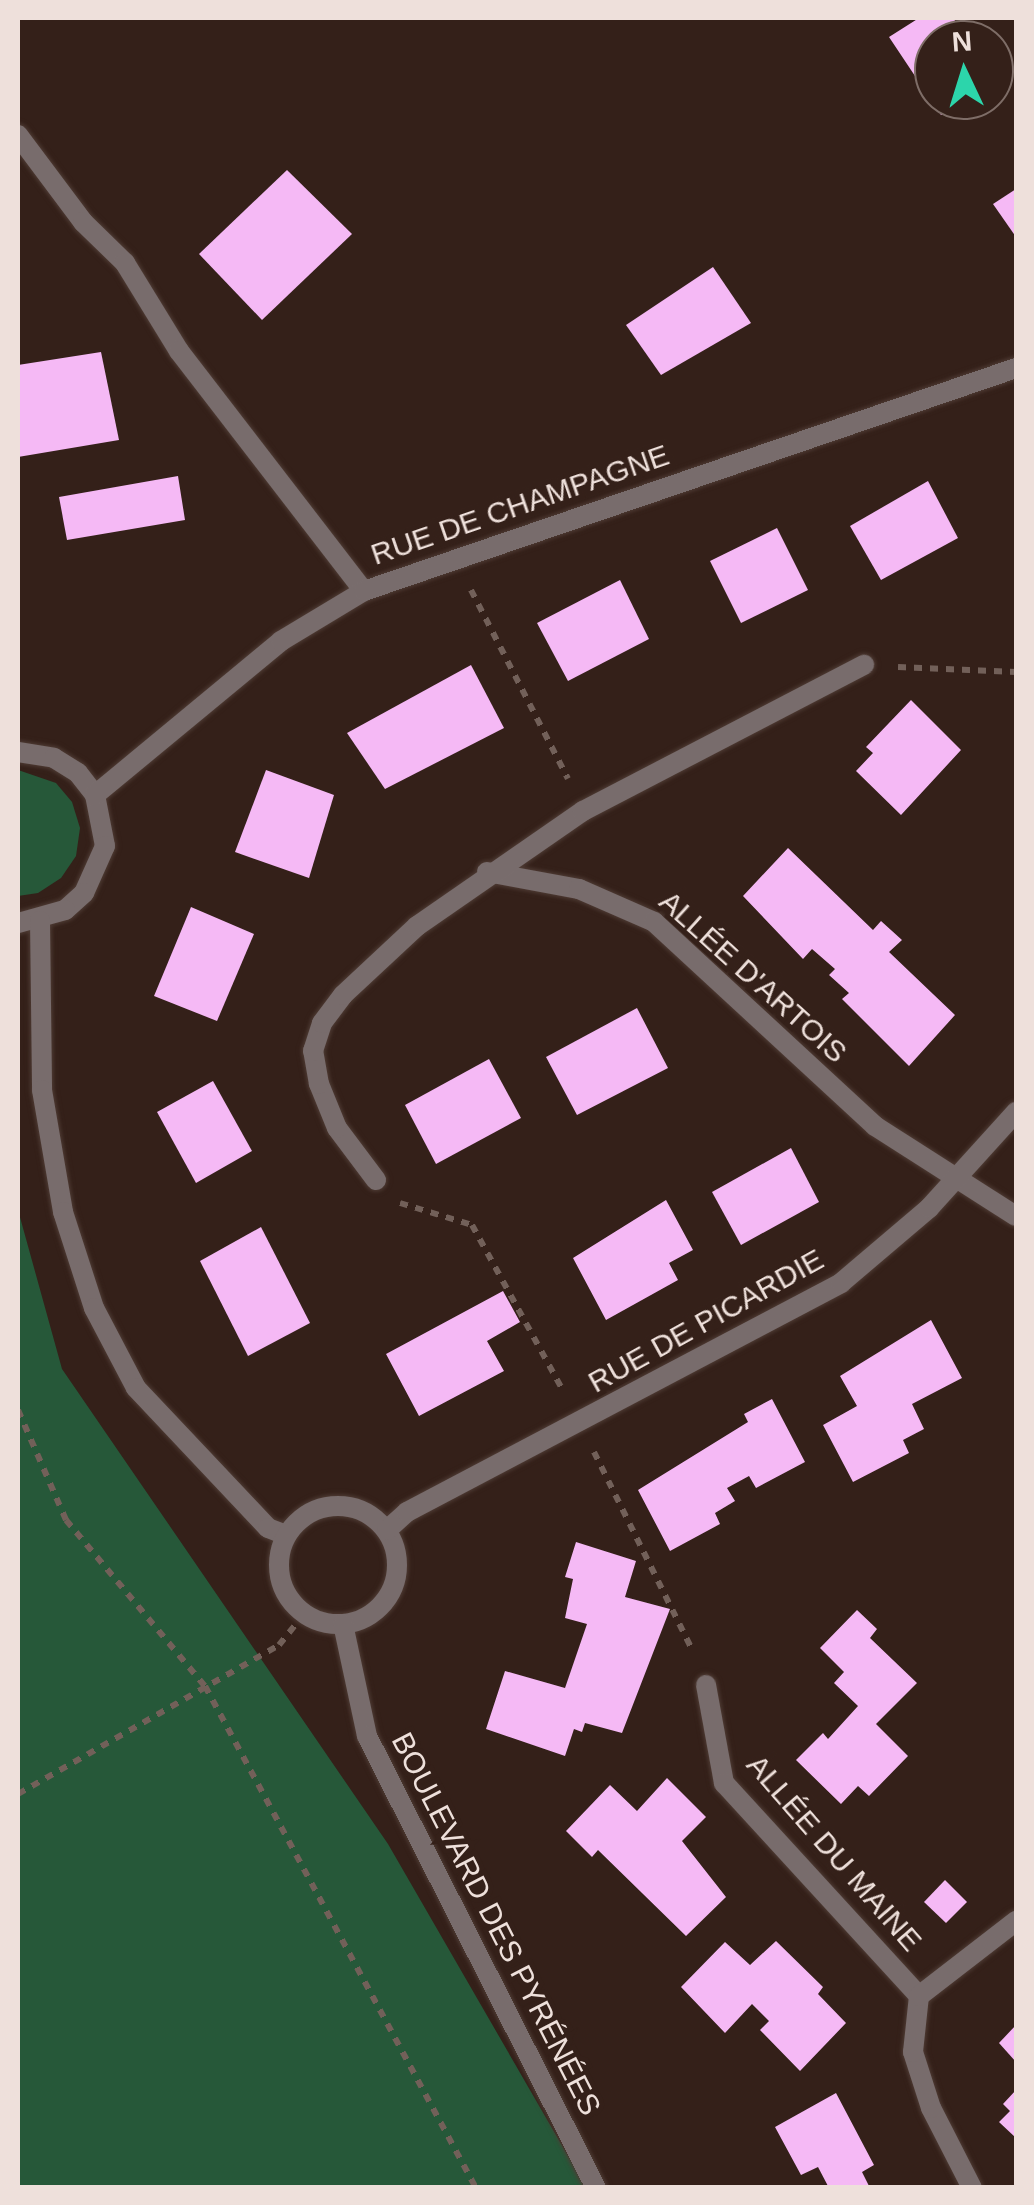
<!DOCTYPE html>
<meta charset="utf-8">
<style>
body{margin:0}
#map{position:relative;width:1034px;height:2205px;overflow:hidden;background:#342019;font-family:Helvetica,sans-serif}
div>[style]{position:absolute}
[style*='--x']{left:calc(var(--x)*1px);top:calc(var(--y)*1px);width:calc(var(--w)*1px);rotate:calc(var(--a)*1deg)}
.green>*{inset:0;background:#265839}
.building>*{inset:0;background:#f5b9f5}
.path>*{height:6px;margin-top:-3px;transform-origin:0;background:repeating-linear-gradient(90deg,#726059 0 8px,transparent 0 16px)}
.roads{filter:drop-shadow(0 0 2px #4e3b34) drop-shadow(0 0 2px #4e3b34)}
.street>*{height:20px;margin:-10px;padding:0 10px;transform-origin:10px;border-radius:10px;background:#786c6c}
.street>.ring{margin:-10px;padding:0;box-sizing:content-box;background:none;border:20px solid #786c6c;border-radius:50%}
span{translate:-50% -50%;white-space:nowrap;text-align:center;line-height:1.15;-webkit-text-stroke:10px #342019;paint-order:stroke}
.street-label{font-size:30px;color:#eee0db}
.frame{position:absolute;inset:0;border:20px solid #eee0db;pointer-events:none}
.north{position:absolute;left:914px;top:20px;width:100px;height:100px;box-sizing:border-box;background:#342019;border:2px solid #7e6d67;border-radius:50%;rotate:356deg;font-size:28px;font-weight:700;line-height:40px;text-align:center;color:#eee0db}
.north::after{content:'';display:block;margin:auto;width:35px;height:45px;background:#2cd5ab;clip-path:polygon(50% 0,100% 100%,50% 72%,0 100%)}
</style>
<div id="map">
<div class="green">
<i style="clip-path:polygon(18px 770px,56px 783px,72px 802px,80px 828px,76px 856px,61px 878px,38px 893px,18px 896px)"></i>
<i style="clip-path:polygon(18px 1210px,62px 1369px,388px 1844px,586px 2187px,18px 2187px)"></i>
</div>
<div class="building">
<i style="clip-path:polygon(919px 18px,953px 18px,969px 40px,934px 40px,934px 100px,964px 100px,941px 115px,889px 37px)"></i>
<i style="clip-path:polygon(287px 170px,352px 234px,262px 320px,199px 254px)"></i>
<i style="clip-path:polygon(1016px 189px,1016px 237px,993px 204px)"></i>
<i style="clip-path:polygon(713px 267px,751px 323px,661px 375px,626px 325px)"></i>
<i style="clip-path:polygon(101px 352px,119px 440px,18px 457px,18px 365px)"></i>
<i style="clip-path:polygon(178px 476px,185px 520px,67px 540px,59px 497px)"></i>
<i style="clip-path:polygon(928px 481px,958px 538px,881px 580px,850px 526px)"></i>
<i style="clip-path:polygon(777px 528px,808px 590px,741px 623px,710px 561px)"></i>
<i style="clip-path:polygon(620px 580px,649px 639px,568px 681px,537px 623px)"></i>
<i style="clip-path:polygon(471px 665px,504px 728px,385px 789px,347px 733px)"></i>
<i style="clip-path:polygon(911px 700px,961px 750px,901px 815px,856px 771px,873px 753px,866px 747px)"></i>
<i style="clip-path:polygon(266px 770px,334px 795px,309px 878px,235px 852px)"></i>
<i style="clip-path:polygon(788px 848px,873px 930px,881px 921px,902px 940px,889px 952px,955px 1015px,909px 1066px,842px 999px,849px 993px,829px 975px,835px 969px,812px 949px,803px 959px,743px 896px)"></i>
<i style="clip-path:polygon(191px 907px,254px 934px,217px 1021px,154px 996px)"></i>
<i style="clip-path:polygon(637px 1008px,668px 1068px,577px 1115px,546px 1057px)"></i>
<i style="clip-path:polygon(489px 1059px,521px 1118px,436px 1164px,405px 1105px)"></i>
<i style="clip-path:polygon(213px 1081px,252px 1151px,196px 1183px,157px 1112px)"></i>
<i style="clip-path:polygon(791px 1148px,819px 1202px,741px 1245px,712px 1192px)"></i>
<i style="clip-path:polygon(666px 1200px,693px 1250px,669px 1263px,678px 1280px,606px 1320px,573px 1258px)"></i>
<i style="clip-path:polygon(261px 1227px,310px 1323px,248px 1356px,200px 1261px)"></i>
<i style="clip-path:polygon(503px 1291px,520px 1322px,487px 1341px,504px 1371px,419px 1416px,386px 1354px)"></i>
<i style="clip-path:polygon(931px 1320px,962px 1378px,912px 1404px,924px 1429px,903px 1440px,909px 1453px,853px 1482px,823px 1425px,857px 1406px,840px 1376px)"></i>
<i style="clip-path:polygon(772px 1399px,805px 1462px,756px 1488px,749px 1476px,727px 1488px,735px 1501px,715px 1513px,720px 1524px,670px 1551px,638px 1490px,748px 1422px,744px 1414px)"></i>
<i style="clip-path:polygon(576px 1542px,636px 1561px,625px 1597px,670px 1609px,622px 1733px,585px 1723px,582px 1732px,574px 1729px,565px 1756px,486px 1729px,505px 1671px,565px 1688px,587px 1624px,565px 1618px,573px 1579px,565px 1577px)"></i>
<i style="clip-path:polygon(857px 1610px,877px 1629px,870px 1638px,917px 1683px,876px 1724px,908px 1756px,869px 1796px,858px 1786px,841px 1804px,796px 1760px,823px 1733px,828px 1739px,858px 1706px,834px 1683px,844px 1672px,820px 1648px)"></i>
<i style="clip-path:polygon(667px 1778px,706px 1817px,682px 1841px,726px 1897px,686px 1936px,598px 1850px,592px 1857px,566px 1831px,610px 1785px,637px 1811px)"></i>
<i style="clip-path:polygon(945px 1880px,967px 1902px,946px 1923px,924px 1902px)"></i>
<i style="clip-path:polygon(776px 1941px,823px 1987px,818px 1994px,846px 2023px,800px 2071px,760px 2030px,769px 2021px,752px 2004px,725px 2033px,681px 1987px,725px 1942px,750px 1965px)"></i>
<i style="clip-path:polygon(1016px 2025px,1016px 2062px,999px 2043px)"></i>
<i style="clip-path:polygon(1016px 2090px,1016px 2138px,999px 2122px,1010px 2111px,1003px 2104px)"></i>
<i style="clip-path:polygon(836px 2093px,874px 2165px,862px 2172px,870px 2188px,829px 2188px,818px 2167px,801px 2175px,775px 2127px)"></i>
</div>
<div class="path">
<i style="--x:471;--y:590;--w:212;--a:62.8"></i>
<i style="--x:898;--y:667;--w:118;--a:2.4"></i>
<i style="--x:400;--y:1203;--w:75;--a:17"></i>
<i style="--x:472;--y:1225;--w:187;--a:61.2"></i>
<i style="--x:18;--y:1410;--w:120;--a:66.4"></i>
<i style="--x:66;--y:1520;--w:217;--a:50.1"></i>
<i style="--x:205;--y:1686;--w:570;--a:61.64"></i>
<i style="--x:594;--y:1452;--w:222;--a:63.6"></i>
<i style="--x:18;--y:1794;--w:301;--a:-29.7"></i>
<i style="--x:279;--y:1645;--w:40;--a:-51"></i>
</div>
<div class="roads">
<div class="street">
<i style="--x:18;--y:135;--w:109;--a:53.2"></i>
<i style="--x:83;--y:222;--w:59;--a:44.3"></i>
<i style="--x:125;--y:263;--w:103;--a:58.5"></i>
<i style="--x:179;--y:351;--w:303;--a:52.4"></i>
<i style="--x:18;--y:752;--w:36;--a:9"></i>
<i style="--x:54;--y:758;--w:28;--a:32"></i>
<i style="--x:78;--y:773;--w:28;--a:52"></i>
<i style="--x:95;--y:795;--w:52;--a:78.9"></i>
<i style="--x:105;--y:846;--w:51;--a:114.1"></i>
<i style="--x:84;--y:893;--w:25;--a:138"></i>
<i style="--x:65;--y:910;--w:49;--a:164.5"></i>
<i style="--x:95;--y:795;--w:241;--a:-39.6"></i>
<i style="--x:281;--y:641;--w:97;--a:-31.1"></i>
<i style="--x:364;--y:591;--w:689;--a:-18.88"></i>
<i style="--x:487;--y:872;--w:94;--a:10.5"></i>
<i style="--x:579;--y:889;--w:82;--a:23.7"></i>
<i style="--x:654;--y:922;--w:301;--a:42.7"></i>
<i style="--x:875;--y:1126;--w:167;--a:32.6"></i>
<i style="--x:40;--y:921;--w:169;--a:89.3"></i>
<i style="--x:42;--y:1090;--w:124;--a:80.2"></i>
<i style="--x:63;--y:1212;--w:101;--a:72.1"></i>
<i style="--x:94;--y:1308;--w:90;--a:62.3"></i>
<i style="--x:136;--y:1388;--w:192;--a:46.7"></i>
<i style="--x:268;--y:1528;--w:19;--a:21"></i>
<i style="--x:376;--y:1180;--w:65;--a:-126.9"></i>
<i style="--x:337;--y:1128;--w:48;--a:-112.2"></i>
<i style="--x:319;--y:1084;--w:34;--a:-100"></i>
<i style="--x:313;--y:1051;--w:29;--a:-72"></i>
<i style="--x:322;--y:1023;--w:35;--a:-53"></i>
<i style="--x:343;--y:995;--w:101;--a:-43"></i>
<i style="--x:417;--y:926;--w:202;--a:-34.7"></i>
<i style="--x:583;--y:811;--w:317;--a:-27.5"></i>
<i class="ring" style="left:279px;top:1506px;width:98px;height:98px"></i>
<i style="--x:387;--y:1530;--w:27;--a:-42"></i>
<i style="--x:407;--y:1512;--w:491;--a:-27.8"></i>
<i style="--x:841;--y:1283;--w:116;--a:-40.4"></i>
<i style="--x:929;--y:1208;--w:130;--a:-47.8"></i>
<i style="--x:343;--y:1624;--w:115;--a:77.9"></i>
<i style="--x:367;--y:1736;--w:507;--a:63.13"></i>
<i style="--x:706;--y:1685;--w:100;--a:79.6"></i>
<i style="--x:724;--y:1783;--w:289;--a:47.5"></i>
<i style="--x:972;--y:2188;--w:90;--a:-117.1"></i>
<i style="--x:931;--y:2108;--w:59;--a:-107.8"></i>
<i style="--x:913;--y:2052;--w:56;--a:-83.9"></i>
<i style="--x:919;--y:1996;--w:123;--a:-37.7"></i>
</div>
</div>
<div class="street-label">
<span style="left:520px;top:505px;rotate:-19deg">RUE DE CHAMPAGNE</span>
<span style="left:753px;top:977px;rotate:42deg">ALLÉE D'ARTOIS</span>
<span style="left:706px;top:1321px;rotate:-29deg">RUE DE PICARDIE</span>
<span style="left:834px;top:1853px;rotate:49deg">ALLÉE DU MAINE</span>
<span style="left:496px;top:1924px;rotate:63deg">BOULEVARD DES PYRÉNÉES</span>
</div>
<div class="frame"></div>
<div class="north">N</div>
</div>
